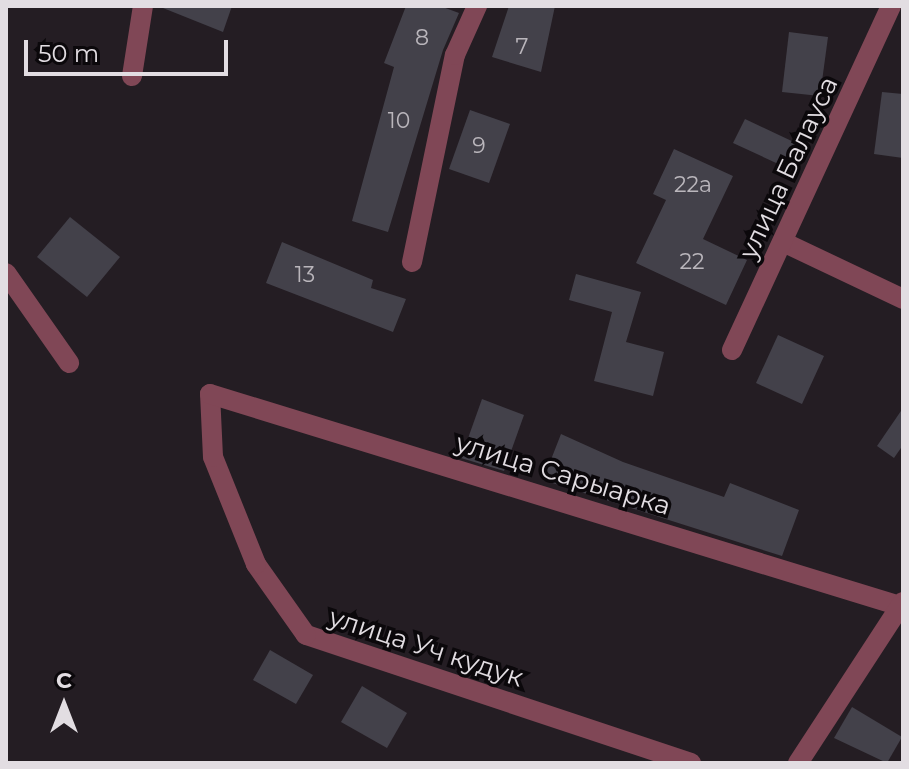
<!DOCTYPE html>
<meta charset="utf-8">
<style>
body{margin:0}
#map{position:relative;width:909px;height:769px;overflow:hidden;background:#241d23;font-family:Montserrat,sans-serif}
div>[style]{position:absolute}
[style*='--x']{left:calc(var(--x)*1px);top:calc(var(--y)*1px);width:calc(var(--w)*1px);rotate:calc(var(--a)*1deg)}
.building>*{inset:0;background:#43414a}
.minor>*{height:20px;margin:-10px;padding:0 10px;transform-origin:10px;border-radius:10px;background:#804756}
span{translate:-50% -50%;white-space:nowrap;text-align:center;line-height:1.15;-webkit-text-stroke:7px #0b080b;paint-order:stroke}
.number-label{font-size:22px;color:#bab6bc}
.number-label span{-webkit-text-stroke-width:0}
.street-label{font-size:26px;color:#e2dde2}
.frame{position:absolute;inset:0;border:8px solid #e2dde2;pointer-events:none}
.north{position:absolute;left:24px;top:665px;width:80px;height:80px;-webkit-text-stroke:6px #0b080b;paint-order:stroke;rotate:0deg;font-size:22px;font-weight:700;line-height:32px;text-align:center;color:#e2dde2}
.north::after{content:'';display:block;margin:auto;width:28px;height:36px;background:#e2dde2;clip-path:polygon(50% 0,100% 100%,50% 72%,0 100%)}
.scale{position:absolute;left:24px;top:40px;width:204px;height:36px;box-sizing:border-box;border:4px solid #e2dde2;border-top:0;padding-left:10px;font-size:24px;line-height:28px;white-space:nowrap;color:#e2dde2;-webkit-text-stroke:6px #0b080b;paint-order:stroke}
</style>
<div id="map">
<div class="building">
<i style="clip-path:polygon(158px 6px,232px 6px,223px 32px)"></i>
<i style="clip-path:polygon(406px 6px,440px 6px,459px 13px,443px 50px,388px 232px,352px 221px,394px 67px,384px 63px)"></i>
<i style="clip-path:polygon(509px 6px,555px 6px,541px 72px,492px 57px)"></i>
<i style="clip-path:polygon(789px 32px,828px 37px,820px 96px,782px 92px)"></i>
<i style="clip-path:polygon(882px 92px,903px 94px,903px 158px,874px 154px)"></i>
<i style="clip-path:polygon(470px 110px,510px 124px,489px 183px,449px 169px)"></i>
<i style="clip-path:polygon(745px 119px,798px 144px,787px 168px,733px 143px)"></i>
<i style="clip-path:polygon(674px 149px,733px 176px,703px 239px,747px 260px,726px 305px,636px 263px,666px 200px,653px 194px)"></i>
<i style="clip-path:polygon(70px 217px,120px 257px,87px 297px,37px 257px)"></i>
<i style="clip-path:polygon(282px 242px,373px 280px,371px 288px,406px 299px,393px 332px,266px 283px)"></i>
<i style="clip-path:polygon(576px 274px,641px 292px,626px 342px,664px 352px,653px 396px,594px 381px,612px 312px,569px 300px)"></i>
<i style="clip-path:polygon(778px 335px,824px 356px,802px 404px,756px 383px)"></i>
<i style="clip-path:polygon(482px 399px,524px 415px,504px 471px,461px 458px)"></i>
<i style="clip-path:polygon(903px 408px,903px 445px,894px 458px,877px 446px)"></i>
<i style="clip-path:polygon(561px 434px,623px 462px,724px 497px,730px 483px,799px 510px,782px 556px,543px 480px)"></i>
<i style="clip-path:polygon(270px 650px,313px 675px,296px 704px,253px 680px)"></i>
<i style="clip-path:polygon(362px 686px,407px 713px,387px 748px,341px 722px)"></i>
<i style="clip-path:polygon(852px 707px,902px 737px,887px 763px,834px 738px)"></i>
</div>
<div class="minor">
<i style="--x:132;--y:76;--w:71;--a:-81.1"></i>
<i style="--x:783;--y:242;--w:133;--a:25.4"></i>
<i style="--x:412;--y:262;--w:211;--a:-78.3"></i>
<i style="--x:455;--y:55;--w:54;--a:-65.8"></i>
<i style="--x:6;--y:273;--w:110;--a:55"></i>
<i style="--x:732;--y:350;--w:379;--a:-65.2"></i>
<i style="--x:691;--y:763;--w:406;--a:-161.6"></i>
<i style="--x:306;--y:635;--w:87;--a:-125.2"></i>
<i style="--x:256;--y:564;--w:115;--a:-111.9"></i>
<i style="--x:213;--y:457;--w:63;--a:-92.7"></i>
<i style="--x:210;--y:394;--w:722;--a:17.08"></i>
<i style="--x:798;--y:763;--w:192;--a:-56.9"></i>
</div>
<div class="number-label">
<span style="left:422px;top:38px">8</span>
<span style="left:522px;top:47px">7</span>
<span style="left:399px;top:121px">10</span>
<span style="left:479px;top:146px">9</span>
<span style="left:693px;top:185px">22а</span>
<span style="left:692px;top:262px">22</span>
<span style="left:305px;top:275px">13</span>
</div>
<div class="street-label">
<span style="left:789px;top:168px;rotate:-65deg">улица Балауса</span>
<span style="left:563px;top:475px;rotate:17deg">улица Сарыарка</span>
<span style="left:426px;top:648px;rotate:18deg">улица Уч кудук</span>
</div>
<div class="frame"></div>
<div class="north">С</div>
<div class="scale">50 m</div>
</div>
